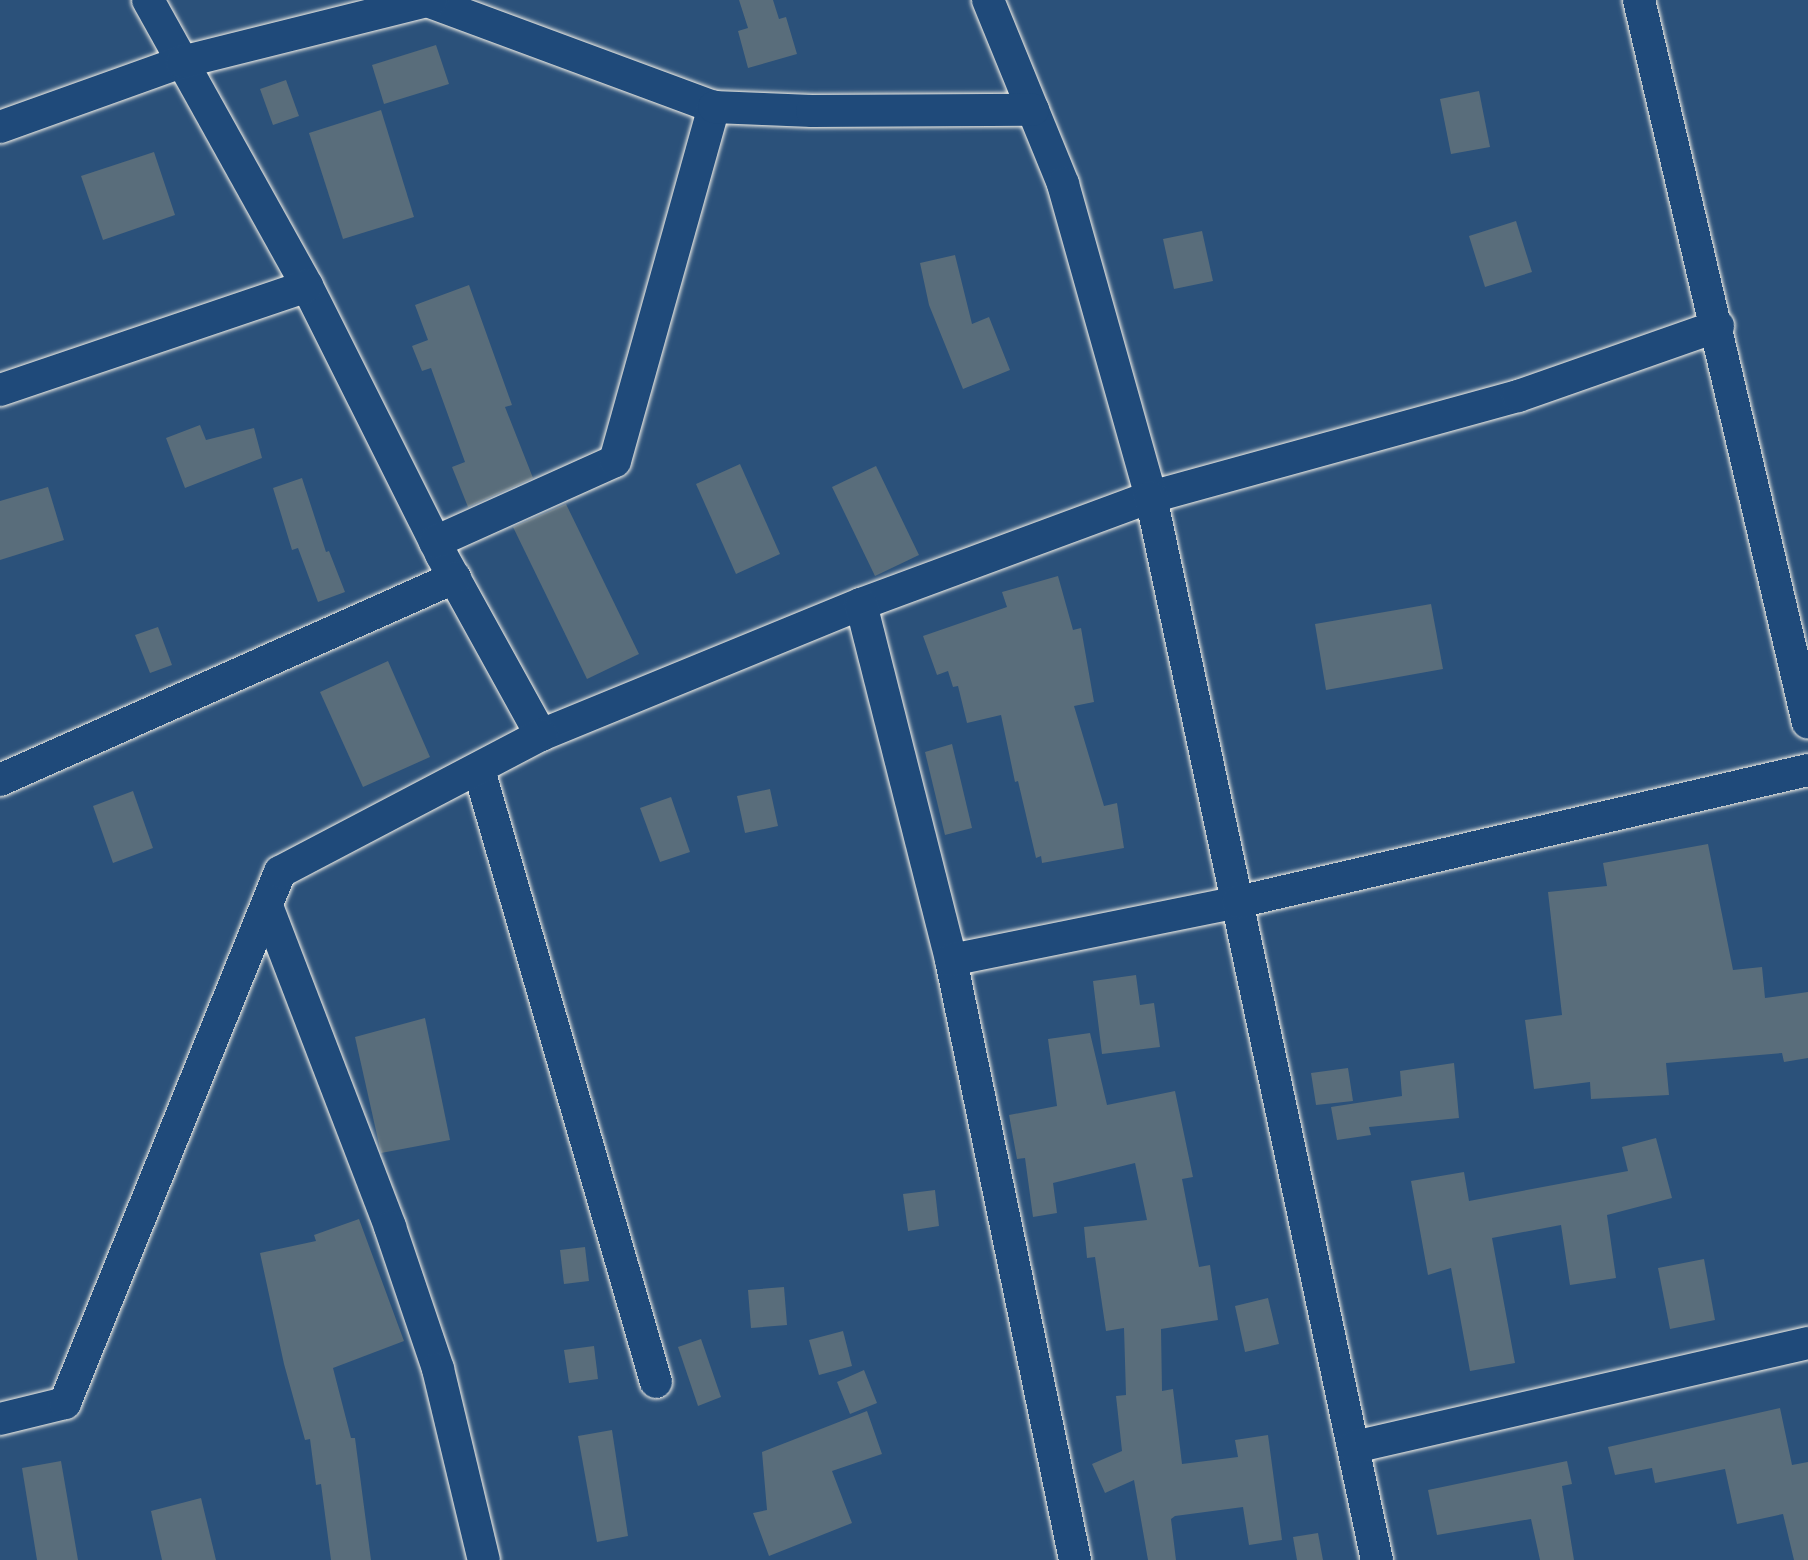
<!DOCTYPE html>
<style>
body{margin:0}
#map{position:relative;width:1808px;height:1560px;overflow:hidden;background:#2b517a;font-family:Kalam,sans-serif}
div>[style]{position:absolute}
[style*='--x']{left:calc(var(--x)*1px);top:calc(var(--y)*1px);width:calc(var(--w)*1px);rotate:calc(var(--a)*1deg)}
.building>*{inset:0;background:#596d7b}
.roads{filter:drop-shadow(0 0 2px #f4f1e8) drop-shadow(0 0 2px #f4f1e8)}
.minor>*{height:32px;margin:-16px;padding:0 16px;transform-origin:16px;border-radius:16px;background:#1f4a7a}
span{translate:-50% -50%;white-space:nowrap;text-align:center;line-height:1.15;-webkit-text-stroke:7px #1f4a7a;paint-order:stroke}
</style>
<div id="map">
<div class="building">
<i style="clip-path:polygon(739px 0,773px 0,779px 19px,786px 17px,797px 54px,748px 68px,738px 31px,748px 28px)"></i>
<i style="clip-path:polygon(436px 45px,449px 84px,384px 104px,372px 65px)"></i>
<i style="clip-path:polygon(286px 80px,299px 116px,273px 125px,260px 89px)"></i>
<i style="clip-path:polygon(1479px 91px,1490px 147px,1451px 154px,1440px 99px)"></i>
<i style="clip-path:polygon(381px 110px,414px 217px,343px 239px,309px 133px)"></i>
<i style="clip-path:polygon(154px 152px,175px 215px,103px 240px,81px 176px)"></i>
<i style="clip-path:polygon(1516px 221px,1532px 272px,1485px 287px,1469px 236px)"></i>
<i style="clip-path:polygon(1202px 231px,1213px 281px,1174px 289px,1163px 239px)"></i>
<i style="clip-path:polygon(955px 255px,972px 324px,989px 317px,1010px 370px,963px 389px,929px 305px,920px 263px)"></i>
<i style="clip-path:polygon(469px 285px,512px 405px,505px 407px,533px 478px,468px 507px,452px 467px,465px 462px,431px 368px,422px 371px,412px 346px,428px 340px,415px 305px)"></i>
<i style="clip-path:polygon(200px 425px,206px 440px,254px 428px,262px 458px,185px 488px,166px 438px)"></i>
<i style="clip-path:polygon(740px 464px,780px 554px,736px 574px,696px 484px)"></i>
<i style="clip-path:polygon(876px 466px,919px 555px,875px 576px,832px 487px)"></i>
<i style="clip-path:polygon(302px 478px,326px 552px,329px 551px,345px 592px,318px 602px,298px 548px,292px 550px,273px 488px)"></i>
<i style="clip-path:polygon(48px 487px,64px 540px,0 560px,0 501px)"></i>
<i style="clip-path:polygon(566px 504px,639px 654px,587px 679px,513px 527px)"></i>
<i style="clip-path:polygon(1058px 576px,1073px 630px,1081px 628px,1094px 702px,1074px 706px,1104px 806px,1117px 803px,1124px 848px,1042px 863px,1041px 856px,1036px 858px,1018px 781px,1015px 782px,1001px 715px,967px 723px,958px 686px,953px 687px,948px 671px,937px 675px,923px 636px,1007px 607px,1002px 592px)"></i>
<i style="clip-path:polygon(1431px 604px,1443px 669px,1326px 690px,1315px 624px)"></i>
<i style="clip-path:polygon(158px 627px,172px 665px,150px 673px,135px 635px)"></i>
<i style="clip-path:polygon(388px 661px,430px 757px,363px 787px,320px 692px)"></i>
<i style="clip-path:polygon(952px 744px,972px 828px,945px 835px,925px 752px)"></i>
<i style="clip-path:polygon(770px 789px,778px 826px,745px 833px,737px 796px)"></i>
<i style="clip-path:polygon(133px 791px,153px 848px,113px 863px,93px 806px)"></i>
<i style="clip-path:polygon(671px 797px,690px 852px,660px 862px,640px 808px)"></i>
<i style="clip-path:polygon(1708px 844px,1733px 970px,1762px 967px,1765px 998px,1808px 992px,1808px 1058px,1784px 1062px,1782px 1053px,1666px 1063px,1669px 1095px,1591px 1099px,1590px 1082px,1534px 1089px,1525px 1020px,1562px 1015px,1548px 892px,1607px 886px,1603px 863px)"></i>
<i style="clip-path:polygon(1136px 975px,1140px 1005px,1154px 1003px,1160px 1047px,1102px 1054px,1093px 981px)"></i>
<i style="clip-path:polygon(425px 1018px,450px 1140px,381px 1153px,355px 1037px)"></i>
<i style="clip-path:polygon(1090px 1033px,1107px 1105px,1175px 1091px,1193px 1177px,1182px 1179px,1199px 1267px,1210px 1265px,1218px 1320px,1161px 1329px,1162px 1391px,1173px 1389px,1182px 1464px,1238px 1457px,1235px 1440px,1268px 1435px,1282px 1540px,1249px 1545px,1243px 1507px,1175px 1516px,1171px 1519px,1176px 1560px,1148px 1560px,1134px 1480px,1105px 1493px,1092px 1464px,1122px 1451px,1116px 1396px,1126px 1395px,1124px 1328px,1106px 1331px,1095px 1257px,1087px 1258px,1084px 1227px,1147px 1220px,1135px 1163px,1053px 1183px,1057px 1213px,1033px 1217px,1025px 1158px,1017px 1159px,1009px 1115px,1057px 1106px,1048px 1039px)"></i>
<i style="clip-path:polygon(1454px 1063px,1459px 1118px,1369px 1127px,1371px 1135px,1337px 1140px,1331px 1107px,1402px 1096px,1400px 1071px)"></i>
<i style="clip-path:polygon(1348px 1068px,1353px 1101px,1316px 1105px,1311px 1073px)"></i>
<i style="clip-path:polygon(1656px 1138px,1672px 1198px,1607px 1215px,1616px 1278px,1570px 1285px,1561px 1225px,1492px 1238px,1515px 1363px,1470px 1371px,1451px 1268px,1428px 1275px,1411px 1181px,1464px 1172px,1469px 1201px,1628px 1171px,1622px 1147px)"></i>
<i style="clip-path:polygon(935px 1190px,939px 1226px,908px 1231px,903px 1194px)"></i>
<i style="clip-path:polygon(359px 1219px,404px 1341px,333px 1368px,351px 1438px,355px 1438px,371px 1560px,331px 1560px,321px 1484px,316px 1485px,310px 1439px,305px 1440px,284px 1364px,260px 1253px,316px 1241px,314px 1235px)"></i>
<i style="clip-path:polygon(585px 1247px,589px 1281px,564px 1284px,560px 1250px)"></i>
<i style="clip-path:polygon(1704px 1259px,1715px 1320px,1670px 1329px,1658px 1268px)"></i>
<i style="clip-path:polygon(784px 1287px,787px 1325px,751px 1328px,748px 1290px)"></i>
<i style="clip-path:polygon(1268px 1298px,1279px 1344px,1245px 1352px,1235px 1306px)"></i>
<i style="clip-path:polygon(843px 1331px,852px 1366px,819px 1375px,809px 1340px)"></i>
<i style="clip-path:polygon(701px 1339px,721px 1397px,698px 1406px,678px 1347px)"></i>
<i style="clip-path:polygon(594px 1346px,598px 1379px,569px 1383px,564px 1350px)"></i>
<i style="clip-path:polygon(864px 1370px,877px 1403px,850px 1414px,837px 1382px)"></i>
<i style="clip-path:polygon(1780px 1408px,1792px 1465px,1808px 1462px,1808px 1560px,1794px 1560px,1783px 1514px,1737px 1524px,1725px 1469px,1655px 1483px,1652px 1468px,1615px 1475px,1608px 1447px)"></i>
<i style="clip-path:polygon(867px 1411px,882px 1454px,832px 1471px,852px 1523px,769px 1556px,753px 1513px,767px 1510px,762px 1452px)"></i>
<i style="clip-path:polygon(612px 1430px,628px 1536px,597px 1542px,578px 1436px)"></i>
<i style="clip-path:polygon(61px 1461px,78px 1560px,37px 1560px,22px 1468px)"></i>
<i style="clip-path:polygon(1567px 1461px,1572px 1484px,1562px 1486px,1574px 1560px,1540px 1560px,1531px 1519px,1437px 1535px,1428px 1490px)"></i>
<i style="clip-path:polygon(201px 1498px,216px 1560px,162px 1560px,151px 1511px)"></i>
<i style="clip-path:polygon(1318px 1533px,1323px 1560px,1297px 1560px,1293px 1537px)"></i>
</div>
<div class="roads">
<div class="minor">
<i style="--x:148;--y:0;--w:327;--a:60.9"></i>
<i style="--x:307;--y:286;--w:300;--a:63.4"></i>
<i style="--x:441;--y:554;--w:207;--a:61.1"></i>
<i style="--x:541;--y:735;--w:346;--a:-22.3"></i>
<i style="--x:861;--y:604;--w:309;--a:-20.3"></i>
<i style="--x:1151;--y:497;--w:381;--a:-15.4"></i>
<i style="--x:1518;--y:396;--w:212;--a:-19.3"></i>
<i style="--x:988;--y:0;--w:199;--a:67.8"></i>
<i style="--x:1063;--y:184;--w:325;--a:74.3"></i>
<i style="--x:1151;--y:497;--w:1087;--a:78"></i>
<i style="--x:1639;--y:0;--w:742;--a:76.84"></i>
<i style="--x:430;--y:2;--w:303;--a:20.3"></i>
<i style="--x:0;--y:127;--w:193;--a:-19.7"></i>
<i style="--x:182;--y:62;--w:257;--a:-14"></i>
<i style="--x:0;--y:390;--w:324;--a:-18.7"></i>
<i style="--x:435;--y:542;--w:197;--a:-24.2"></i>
<i style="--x:615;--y:461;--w:368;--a:-74.4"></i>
<i style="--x:714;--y:107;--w:98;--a:2.3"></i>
<i style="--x:812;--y:111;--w:221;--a:-0.3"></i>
<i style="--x:861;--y:604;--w:367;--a:75.8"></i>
<i style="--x:951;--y:960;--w:613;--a:78.32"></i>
<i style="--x:479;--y:770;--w:637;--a:73.87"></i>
<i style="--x:0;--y:780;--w:498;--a:-24"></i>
<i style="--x:267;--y:906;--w:344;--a:69"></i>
<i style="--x:390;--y:1227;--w:150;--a:71.3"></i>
<i style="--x:438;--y:1369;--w:196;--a:76.5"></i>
<i style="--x:951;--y:960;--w:293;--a:-11.4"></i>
<i style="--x:1238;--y:902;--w:585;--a:-13.04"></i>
<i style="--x:0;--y:1419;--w:67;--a:-13.8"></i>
<i style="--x:65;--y:1403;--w:573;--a:-67.96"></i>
<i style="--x:280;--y:872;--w:295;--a:-27.7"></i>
<i style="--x:1354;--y:1447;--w:466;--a:-12.9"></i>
</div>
</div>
</div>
